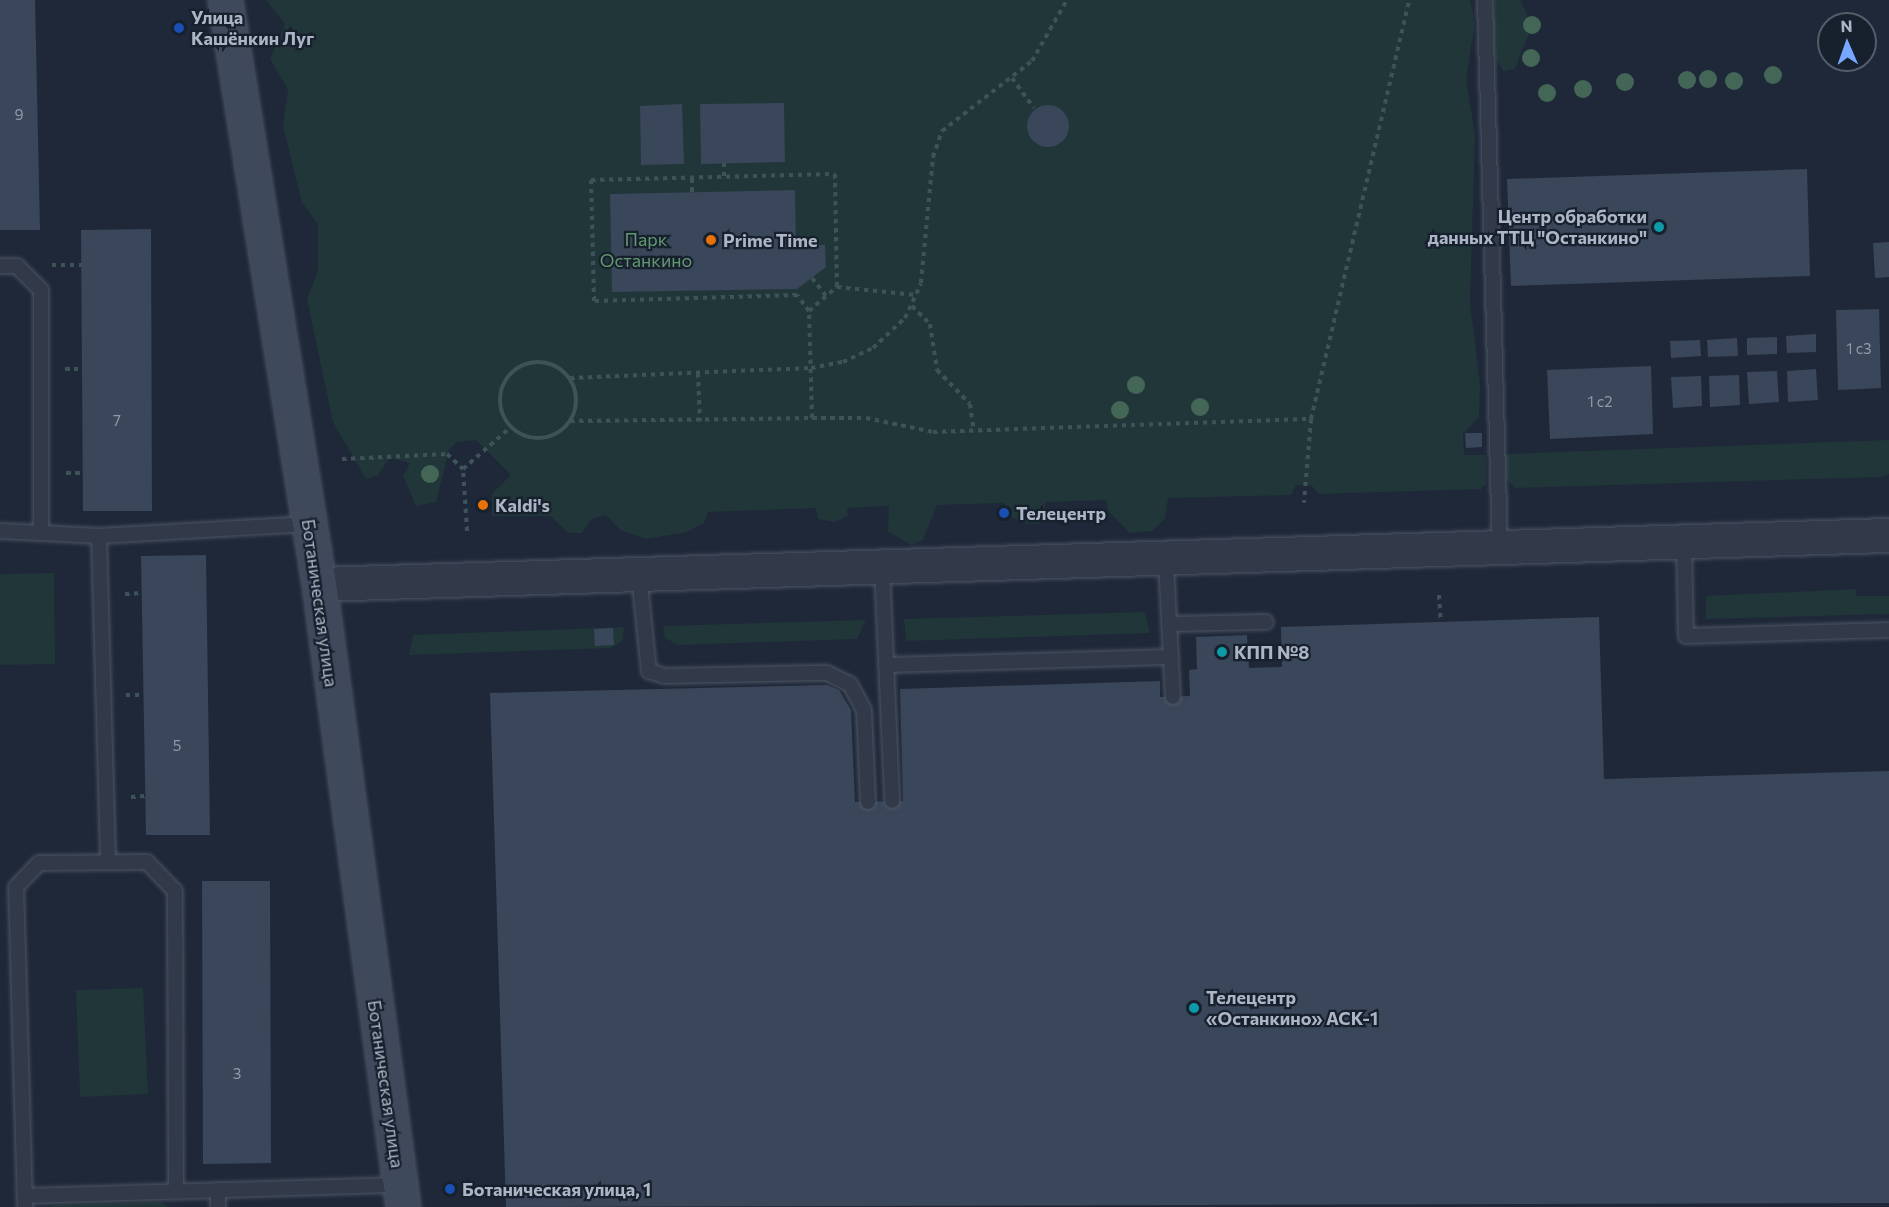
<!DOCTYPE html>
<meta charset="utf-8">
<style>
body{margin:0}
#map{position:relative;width:1889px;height:1207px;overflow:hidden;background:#1e2838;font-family:Commissioner,sans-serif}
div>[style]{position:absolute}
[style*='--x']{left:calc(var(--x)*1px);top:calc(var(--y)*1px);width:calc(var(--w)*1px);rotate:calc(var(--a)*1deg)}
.green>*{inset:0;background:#203639}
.building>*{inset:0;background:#3a4659}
.round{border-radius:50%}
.path>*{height:4px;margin-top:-2px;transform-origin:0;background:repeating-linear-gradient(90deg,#3e5357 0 4.5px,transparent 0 9px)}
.path>.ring{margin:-2px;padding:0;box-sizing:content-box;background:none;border:4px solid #3e5357;border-radius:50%}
.roads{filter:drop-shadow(0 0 2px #4c5564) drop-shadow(0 0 2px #4c5564)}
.service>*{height:14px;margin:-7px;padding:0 7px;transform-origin:7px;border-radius:7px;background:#323a49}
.tertiary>*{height:33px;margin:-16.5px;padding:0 16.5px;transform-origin:16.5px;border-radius:16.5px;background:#323a49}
.secondary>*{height:33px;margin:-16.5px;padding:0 16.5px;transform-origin:16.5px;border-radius:16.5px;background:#3f495c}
.trees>*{width:18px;height:18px;margin:-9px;border-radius:50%;background:#436657}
.dots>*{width:16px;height:16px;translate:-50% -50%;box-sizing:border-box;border:3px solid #17202d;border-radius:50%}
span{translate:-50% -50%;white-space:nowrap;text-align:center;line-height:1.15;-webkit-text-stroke:4.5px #17202d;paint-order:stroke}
.number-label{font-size:15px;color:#9099ab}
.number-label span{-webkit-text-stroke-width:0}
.poi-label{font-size:18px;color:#acb5c6;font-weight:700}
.left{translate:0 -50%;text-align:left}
.right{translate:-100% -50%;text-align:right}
.park-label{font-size:18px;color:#629870}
.street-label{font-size:18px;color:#acb5c6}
.north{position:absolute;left:1817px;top:12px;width:60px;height:60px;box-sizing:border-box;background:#17202d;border:2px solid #535c6a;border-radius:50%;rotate:358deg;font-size:16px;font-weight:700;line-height:24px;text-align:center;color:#acb5c6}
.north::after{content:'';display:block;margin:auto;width:21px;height:27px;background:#77a7ff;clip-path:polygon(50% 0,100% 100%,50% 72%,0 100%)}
</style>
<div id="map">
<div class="green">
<i style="clip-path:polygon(266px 0,1470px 0,1475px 24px,1466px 79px,1475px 135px,1470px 303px,1480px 384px,1479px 417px,1463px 434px,1464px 455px,1486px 455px,1486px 484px,1481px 489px,1319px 494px,1311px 485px,1296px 485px,1291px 495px,1168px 498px,1165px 519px,1152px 531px,1130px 533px,1108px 511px,1106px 500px,1046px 502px,1040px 523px,1027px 524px,1008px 515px,1004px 503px,937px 505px,923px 540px,912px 545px,888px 532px,889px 506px,847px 508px,848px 516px,835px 522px,818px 519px,816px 508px,708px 512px,704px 523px,687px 532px,646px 539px,620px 530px,606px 515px,591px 519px,582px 533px,568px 533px,550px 516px,492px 516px,492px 494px,511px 475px,476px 440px,457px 442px,449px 450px,436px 502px,416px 506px,403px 476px,410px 463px,390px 458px,377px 476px,366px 479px,333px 422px,307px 299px,318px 271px,318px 224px,302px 203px,283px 126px,288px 89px,270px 59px,285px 24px)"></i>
<i style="clip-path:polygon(1495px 0,1520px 0,1532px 25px,1515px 69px,1503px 71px,1494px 55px,1490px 37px)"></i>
<i style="clip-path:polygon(1889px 440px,1889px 474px,1882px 477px,1515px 488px,1506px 478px,1505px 454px)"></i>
<i style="clip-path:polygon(54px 573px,55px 664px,0 665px,0 574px)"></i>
<i style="clip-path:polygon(1856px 589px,1856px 596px,1889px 596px,1889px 614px,1706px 619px,1706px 596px)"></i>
<i style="clip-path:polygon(1145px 612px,1150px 633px,906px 641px,904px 619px)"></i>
<i style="clip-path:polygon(866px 620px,857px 639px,678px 645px,665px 638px,663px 626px)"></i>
<i style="clip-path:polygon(624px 627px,622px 641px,611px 648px,409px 655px,413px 635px)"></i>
<i style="clip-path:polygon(143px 988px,148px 1094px,80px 1097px,76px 990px)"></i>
<i style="clip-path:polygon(161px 1202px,169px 1207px,51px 1207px,57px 1205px)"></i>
</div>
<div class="building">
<i style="clip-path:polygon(0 0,35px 0,40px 230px,0 230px)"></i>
<i style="clip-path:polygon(784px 103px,785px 162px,701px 164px,700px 104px)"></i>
<i style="clip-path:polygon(682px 104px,684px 164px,641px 165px,640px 106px)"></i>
<i class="round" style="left:1027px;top:105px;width:42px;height:42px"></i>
<i style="clip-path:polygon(1807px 169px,1810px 276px,1511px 286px,1507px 179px)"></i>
<i style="clip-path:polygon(795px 190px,796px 245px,825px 245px,826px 267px,797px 289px,612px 292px,610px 194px)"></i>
<i style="clip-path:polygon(151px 229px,152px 511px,83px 511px,81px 230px)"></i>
<i style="clip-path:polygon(1889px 242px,1889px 277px,1875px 278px,1873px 243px)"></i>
<i style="clip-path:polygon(1879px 309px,1881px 388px,1838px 390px,1836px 310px)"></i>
<i style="clip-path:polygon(1816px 334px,1816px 352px,1787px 353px,1786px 336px)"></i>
<i style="clip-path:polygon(1777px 337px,1777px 354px,1747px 355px,1747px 338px)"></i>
<i style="clip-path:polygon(1737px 338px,1738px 356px,1708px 357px,1707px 340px)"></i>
<i style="clip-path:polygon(1700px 340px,1701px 356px,1671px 358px,1670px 341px)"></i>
<i style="clip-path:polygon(1651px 366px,1653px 434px,1550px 439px,1547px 370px)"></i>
<i style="clip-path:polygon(1816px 369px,1818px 400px,1788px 402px,1787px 371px)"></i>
<i style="clip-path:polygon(1777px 371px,1779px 402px,1749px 404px,1747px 372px)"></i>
<i style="clip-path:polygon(1739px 375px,1740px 405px,1710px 407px,1709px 376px)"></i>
<i style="clip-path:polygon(1701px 376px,1702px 406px,1673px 408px,1671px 377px)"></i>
<i style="clip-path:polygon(1465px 433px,1482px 433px,1482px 447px,1466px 448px)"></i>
<i style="clip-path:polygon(206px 555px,210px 835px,146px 835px,141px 556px)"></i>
<i style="clip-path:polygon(1599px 617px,1604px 779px,1889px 771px,1889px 1203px,506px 1207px,490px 693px,827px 685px,839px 690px,851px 710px,855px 802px,903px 801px,900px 689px,1160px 681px,1160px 697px,1190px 696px,1189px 670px,1197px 669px,1196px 637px,1247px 635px,1249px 668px,1282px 667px,1281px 627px)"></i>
<i style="clip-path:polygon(613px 628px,614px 645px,595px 646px,594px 629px)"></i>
<i style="clip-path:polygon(202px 881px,270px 881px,271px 1163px,203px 1164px)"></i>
</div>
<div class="path">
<i style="--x:1012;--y:78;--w:37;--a:54"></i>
<i style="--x:724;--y:163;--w:13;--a:90"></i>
<i style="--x:692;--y:178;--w:14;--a:90"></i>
<i style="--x:52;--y:265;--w:30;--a:0"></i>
<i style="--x:812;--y:278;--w:23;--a:52"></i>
<i style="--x:912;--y:306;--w:25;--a:45"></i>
<i style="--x:930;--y:324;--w:47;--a:81.3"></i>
<i style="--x:937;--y:370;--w:47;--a:45.9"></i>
<i style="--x:970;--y:404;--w:27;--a:82"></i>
<i style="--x:809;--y:311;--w:20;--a:-127"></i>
<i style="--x:797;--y:295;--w:203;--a:178.3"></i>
<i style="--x:594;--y:301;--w:121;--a:-91.4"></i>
<i style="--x:591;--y:180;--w:244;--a:-1.4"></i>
<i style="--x:835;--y:174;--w:113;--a:89"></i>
<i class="ring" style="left:500px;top:362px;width:72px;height:72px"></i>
<i style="--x:65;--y:369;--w:17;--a:0"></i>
<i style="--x:698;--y:373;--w:48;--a:87.6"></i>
<i style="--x:570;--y:378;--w:241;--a:-2.4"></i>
<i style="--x:811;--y:368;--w:33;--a:-11"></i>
<i style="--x:843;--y:362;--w:33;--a:-25"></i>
<i style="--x:873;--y:348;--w:44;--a:-43.2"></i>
<i style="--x:905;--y:318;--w:38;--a:-65"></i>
<i style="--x:921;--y:283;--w:127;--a:-84.6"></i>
<i style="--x:933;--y:157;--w:28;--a:-71"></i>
<i style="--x:942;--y:131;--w:114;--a:-37.9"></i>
<i style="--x:1032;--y:61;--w:70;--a:-60.2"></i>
<i style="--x:812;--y:418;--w:54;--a:0"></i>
<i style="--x:866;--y:418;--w:68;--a:11.8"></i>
<i style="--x:933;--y:432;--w:378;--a:-2"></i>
<i style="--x:1311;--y:419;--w:84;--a:94.8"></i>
<i style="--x:1311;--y:419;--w:430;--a:-76.8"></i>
<i style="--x:570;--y:421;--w:242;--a:-0.7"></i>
<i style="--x:812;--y:418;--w:107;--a:-91.6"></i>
<i style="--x:809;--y:311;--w:37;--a:-41"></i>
<i style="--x:837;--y:287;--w:79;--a:5.8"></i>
<i style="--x:342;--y:459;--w:105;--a:-2.7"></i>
<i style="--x:447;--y:454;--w:22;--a:43"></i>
<i style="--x:66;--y:473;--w:17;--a:0"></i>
<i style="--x:467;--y:531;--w:62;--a:-93.7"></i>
<i style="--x:463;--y:469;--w:64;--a:-41.2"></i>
<i style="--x:125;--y:594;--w:17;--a:-3"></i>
<i style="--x:1439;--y:595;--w:27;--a:86"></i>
<i style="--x:126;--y:695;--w:18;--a:0"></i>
<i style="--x:131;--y:797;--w:14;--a:-4"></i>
</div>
<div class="roads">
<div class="service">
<i style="--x:1485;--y:0;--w:549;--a:88.43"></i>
<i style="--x:0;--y:266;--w:17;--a:0"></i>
<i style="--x:17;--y:266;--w:34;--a:45"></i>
<i style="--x:41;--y:290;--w:242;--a:90"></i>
<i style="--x:0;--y:531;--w:99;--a:2.9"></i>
<i style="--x:99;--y:536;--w:210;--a:-3.3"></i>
<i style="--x:99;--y:536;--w:326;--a:88.4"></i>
<i style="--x:1684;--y:543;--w:93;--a:88.8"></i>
<i style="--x:1686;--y:636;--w:203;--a:-1.7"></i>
<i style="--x:1166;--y:561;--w:136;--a:87.1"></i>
<i style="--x:882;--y:568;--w:233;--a:87.5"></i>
<i style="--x:639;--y:575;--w:97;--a:84.1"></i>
<i style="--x:649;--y:671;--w:16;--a:18"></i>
<i style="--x:664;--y:676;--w:163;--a:-1.1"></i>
<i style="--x:827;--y:673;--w:25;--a:26"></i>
<i style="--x:850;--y:684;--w:30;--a:62"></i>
<i style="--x:864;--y:710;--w:92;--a:87.5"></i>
<i style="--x:1169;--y:624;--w:97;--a:-1.2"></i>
<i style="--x:886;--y:665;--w:285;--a:-1.6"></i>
<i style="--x:218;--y:1190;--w:17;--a:90"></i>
<i style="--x:25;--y:1196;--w:375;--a:-1.7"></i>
<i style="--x:25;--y:1207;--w:320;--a:-91.6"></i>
<i style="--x:16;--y:887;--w:33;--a:-46"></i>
<i style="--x:39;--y:863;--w:108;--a:-0.5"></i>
<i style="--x:147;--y:862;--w:40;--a:46"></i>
<i style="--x:175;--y:891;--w:300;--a:89.8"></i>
</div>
<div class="tertiary">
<i style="--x:319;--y:584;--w:1571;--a:-1.79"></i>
</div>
<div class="secondary">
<i style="--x:225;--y:0;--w:592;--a:80.86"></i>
<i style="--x:319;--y:584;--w:629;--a:82.32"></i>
</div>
</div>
<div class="trees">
<i style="left:1532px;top:25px"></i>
<i style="left:1531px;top:58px"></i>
<i style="left:1773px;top:75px"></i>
<i style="left:1708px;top:79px"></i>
<i style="left:1687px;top:80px"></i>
<i style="left:1734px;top:81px"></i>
<i style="left:1625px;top:82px"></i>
<i style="left:1583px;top:89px"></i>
<i style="left:1547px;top:93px"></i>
<i style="left:1136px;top:385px"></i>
<i style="left:1200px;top:407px"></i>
<i style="left:1120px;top:410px"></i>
<i style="left:430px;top:474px"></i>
</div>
<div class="dots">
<i style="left:179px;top:28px;background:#1a4fb4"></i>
<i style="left:1659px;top:227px;background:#0f9aa8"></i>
<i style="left:711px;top:240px;background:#e8710a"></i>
<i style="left:483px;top:505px;background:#e8710a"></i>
<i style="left:1004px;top:513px;background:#1a4fb4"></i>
<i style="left:1222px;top:652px;background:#0f9aa8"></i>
<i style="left:1194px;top:1008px;background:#0f9aa8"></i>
<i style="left:450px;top:1189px;background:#1a4fb4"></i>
</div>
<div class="number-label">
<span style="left:19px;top:115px">9</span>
<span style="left:1859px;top:349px">1 с3</span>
<span style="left:1600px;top:402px">1 с2</span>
<span style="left:117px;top:421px">7</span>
<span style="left:177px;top:746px">5</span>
<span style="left:237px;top:1074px">3</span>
</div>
<div class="poi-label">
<span class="left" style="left:191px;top:28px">Улица<br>Кашёнкин Луг</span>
<span class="right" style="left:1647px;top:227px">Центр обработки<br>данных ТТЦ "Останкино"</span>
<span class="left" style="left:723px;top:240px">Prime Time</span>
<span class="left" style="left:495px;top:505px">Kaldi's</span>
<span class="left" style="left:1016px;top:513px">Телецентр</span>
<span class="left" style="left:1234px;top:652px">КПП №8</span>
<span class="left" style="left:1206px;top:1008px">Телецентр<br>«Останкино» АСК-1</span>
<span class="left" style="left:462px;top:1189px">Ботаническая улица, 1</span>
</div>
<div class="park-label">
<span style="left:646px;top:250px">Парк<br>Останкино</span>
</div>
<div class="street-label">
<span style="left:320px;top:603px;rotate:82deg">Ботаническая улица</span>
<span style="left:386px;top:1084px;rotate:82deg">Ботаническая улица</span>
</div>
<div class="north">N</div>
</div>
